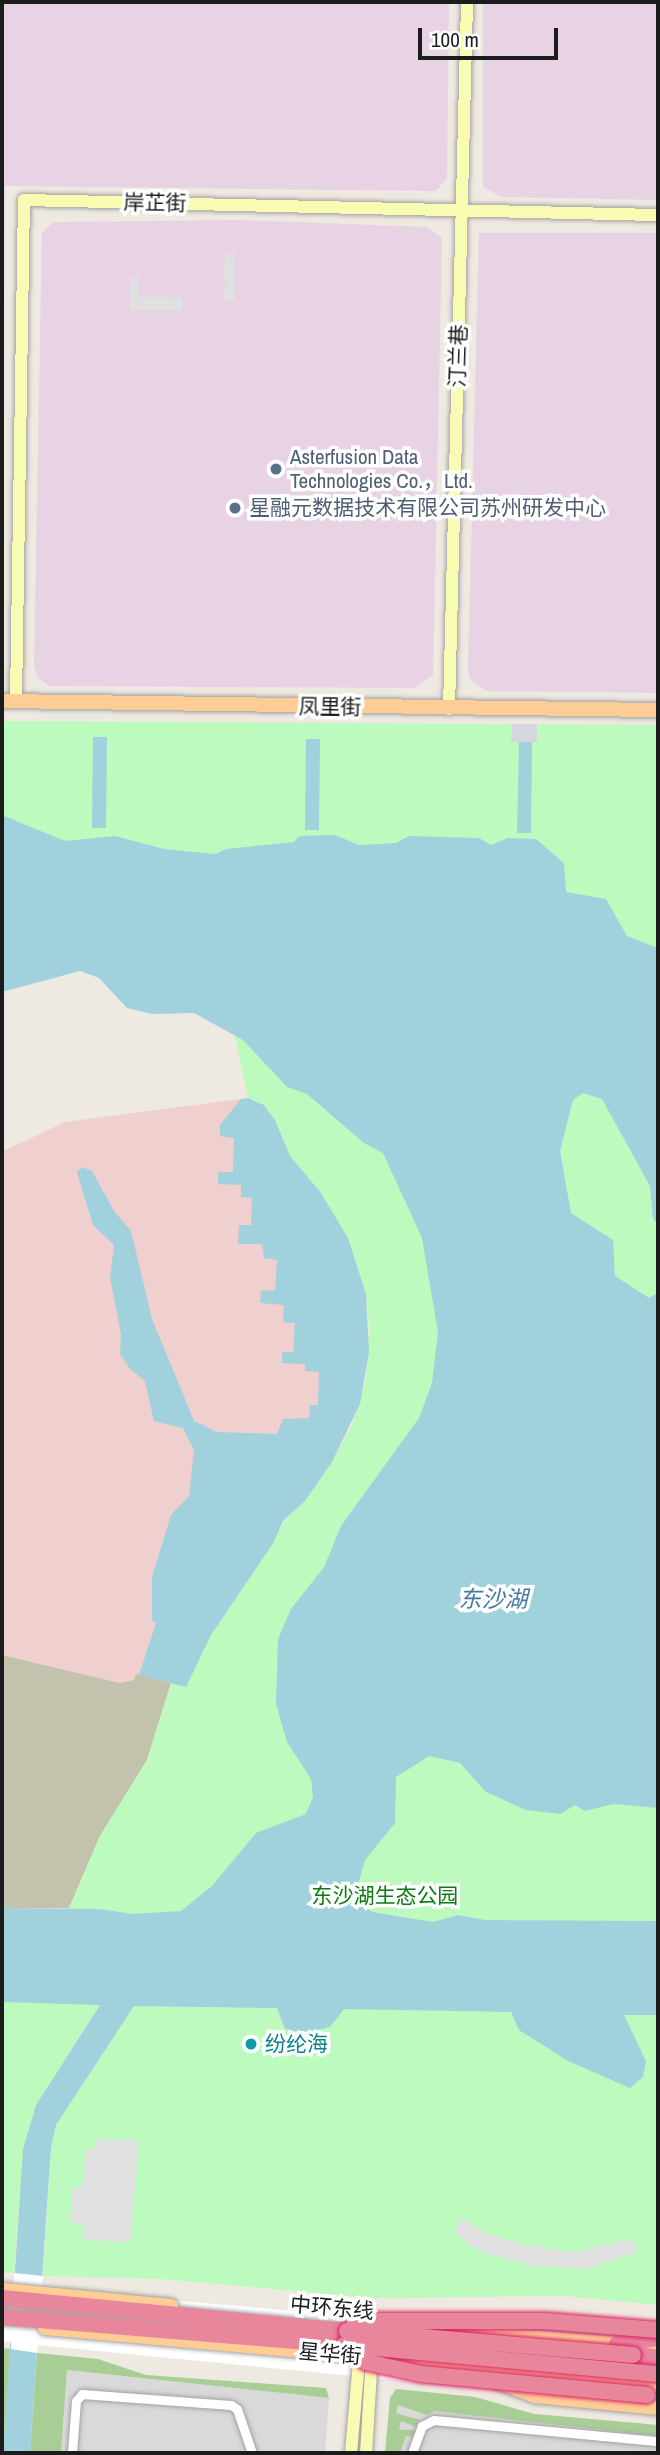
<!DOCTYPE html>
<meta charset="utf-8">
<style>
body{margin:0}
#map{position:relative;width:660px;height:2455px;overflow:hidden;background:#eee9e1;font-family:"Archivo Narrow","Noto Sans SC",sans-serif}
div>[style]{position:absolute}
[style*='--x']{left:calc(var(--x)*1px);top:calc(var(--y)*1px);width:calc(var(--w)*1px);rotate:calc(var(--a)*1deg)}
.residential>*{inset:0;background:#dad9d9}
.commercial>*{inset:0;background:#f0cfcf}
.industrial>*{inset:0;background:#e7d3e4}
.construction>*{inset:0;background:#c2c2ad}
.forest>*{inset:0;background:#a8ce95}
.park>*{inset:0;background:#bcfabe}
.parking>*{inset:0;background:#e0e0e0}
.plaza>*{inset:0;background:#d6d6e3}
.water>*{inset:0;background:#a0d1dd}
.pier>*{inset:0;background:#fff}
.roads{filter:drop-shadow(0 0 2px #a3a3a3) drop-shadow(0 0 2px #a3a3a3)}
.street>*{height:9px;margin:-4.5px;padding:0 4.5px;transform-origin:4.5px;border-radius:4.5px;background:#fff}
.secondary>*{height:12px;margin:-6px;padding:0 6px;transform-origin:6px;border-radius:6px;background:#fafbb2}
.primary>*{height:14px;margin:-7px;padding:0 7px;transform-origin:7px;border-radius:7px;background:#fecd96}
.highway>*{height:16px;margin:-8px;padding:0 8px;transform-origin:8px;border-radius:8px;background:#e8869c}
.bridges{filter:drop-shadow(0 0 2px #db1f66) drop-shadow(0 0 2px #db1f66)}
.highway-bridge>*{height:16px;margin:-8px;padding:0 8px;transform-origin:8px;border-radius:8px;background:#e8869c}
.dots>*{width:19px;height:19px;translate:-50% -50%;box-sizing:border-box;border:4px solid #fff;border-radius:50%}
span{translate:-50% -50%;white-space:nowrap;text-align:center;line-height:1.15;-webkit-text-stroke:7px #fff;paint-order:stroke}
.street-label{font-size:21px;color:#1c1c1c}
.service-label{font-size:21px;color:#4e5e75}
.left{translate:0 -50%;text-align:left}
.park-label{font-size:21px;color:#087c0e}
.culture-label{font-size:21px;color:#0d838f}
.water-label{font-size:23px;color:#4479a5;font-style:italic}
.frame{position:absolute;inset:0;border:4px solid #1c1c1c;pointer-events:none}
.scale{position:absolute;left:418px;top:28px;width:140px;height:32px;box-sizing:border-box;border:4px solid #1c1c1c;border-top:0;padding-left:9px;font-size:21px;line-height:24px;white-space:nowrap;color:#1c1c1c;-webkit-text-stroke:5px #fff;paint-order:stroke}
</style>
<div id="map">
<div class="residential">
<i style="clip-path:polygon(67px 2370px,329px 2398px,325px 2453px,61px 2453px)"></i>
<i style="clip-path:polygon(396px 2389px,475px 2397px,534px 2414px,658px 2425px,658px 2453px,385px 2453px,390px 2398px)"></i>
</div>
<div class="commercial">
<i style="clip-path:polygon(248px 1098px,366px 1294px,254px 1570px,211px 1635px,186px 1687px,136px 1674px,135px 1680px,120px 1683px,2px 1655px,2px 1152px,65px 1122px)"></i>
</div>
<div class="industrial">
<i style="clip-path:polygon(2px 2px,449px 2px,447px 178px,436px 191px,5px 186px,2px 664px)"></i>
<i style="clip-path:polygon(483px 2px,658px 2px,658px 200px,502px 197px,483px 187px)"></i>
<i style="clip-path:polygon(239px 220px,427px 227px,442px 238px,433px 675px,415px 688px,49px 686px,38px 678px,34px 666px,42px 233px,54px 222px)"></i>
<i style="clip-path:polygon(479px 233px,658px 233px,658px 693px,487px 691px,471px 681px,468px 671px)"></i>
</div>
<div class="construction">
<i style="clip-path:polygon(2px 1655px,120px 1683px,134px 1680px,136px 1674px,171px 1683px,147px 1760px,100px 1836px,69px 1908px,2px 1908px)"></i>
</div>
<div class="forest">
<i style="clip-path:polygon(2px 2348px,11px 2349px,3px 2453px,2px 2453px)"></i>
<i style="clip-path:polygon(37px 2353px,98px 2359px,146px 2375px,326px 2388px,329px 2398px,67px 2370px,61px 2453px,30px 2453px)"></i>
<i style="clip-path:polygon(396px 2389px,475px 2397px,534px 2414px,658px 2425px,658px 2436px,435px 2411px,427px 2415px,398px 2405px,396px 2413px,420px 2420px,416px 2427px,401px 2421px,399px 2430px,415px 2430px,413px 2437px,406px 2436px,400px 2453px,385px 2453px,390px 2398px)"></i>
</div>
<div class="park">
<i style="clip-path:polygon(2px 721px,658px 725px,658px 2305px,565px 2296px,375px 2298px,161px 2279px,43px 2276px,51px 2147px,56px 2125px,134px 2006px,69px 1908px,100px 1836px,147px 1760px,171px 1683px,186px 1686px,211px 1635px,274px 1542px,284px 1521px,305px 1501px,332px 1462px,352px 1425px,366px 1380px,369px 1328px,366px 1294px,348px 1238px,290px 1156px,275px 1120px,264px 1105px,248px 1098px,235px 1036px,209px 1018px,2px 931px)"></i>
<i style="clip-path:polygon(2px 2002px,100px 2004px,36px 2105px,23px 2149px,14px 2273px,2px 2272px)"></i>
</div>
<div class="parking">
<i style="clip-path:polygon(225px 254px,235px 254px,235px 300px,224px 300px)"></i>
<i style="clip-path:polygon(131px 278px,139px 278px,139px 297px,182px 298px,182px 310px,130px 310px)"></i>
<i style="clip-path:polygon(99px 2139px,139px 2141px,130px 2243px,83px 2239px,84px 2224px,70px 2222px,73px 2187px,82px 2187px,86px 2150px,93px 2150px)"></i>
<i style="clip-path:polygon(463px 2218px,487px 2234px,525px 2245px,573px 2252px,631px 2239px,639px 2251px,587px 2269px,536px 2266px,490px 2255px,471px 2246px,454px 2231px)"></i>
</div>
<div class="plaza">
<i style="clip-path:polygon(512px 724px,537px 724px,537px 742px,511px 742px)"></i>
</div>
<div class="water">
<i style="clip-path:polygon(93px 737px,107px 737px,106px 828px,92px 828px)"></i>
<i style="clip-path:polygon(306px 739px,320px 739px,319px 830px,305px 830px)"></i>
<i style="clip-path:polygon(519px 742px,532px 742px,531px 833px,517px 833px)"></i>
<i style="clip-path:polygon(2px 815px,65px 841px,115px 836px,164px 849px,215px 854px,226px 849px,294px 842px,299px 836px,335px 835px,359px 845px,396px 843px,409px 836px,479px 838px,491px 845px,508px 838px,536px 839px,564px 863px,566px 892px,606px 899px,627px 936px,658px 948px,658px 1224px,653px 1219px,650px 1186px,602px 1099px,583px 1093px,573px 1100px,560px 1151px,571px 1213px,613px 1240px,615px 1276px,649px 1298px,658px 1293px,658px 1808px,613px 1804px,585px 1811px,575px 1805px,560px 1814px,526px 1810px,486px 1792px,460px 1763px,429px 1756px,396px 1777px,395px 1823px,365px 1860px,356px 1892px,360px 1903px,372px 1912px,433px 1922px,458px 1915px,485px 1920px,658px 1921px,658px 2015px,624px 2015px,646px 2061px,643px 2077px,630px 2088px,568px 2061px,519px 2030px,511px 2012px,344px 2009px,330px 2027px,305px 2033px,285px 2029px,277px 2008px,134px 2006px,56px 2125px,51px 2147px,30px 2453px,3px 2453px,23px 2149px,36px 2105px,100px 2005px,2px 2002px,2px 1908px,100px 1909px,132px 1914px,181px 1911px,212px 1886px,256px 1833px,306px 1814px,313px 1797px,311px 1779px,287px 1742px,276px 1704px,278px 1639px,291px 1609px,324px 1567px,341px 1526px,419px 1418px,432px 1383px,438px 1332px,422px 1238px,383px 1153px,364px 1143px,307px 1094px,287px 1087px,243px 1040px,194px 1013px,152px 1014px,127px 1008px,99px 978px,80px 971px,2px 992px)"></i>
<i style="clip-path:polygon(248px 1098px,264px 1105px,275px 1120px,290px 1156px,321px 1193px,348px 1238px,366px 1294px,369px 1352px,360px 1404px,332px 1462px,305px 1501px,283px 1521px,274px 1542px,211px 1635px,186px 1687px,139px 1675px,156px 1623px,152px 1621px,152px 1577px,171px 1515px,189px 1496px,194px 1450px,183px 1428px,154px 1421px,145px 1381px,130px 1369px,120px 1354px,121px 1334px,110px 1278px,114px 1245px,93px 1225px,77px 1172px,82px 1167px,92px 1171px,114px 1211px,131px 1231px,152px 1319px,194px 1421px,217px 1432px,277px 1434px,283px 1419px,309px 1418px,310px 1405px,318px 1405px,319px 1372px,305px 1371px,305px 1364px,282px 1363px,282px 1352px,293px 1352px,295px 1323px,283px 1322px,284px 1305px,260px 1303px,261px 1291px,275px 1290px,277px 1260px,264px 1258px,262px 1244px,238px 1244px,239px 1225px,251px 1225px,252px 1198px,241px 1197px,241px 1185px,218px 1184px,218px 1172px,233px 1172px,234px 1138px,220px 1136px,220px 1125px,241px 1099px)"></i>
</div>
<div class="pier">
<i style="clip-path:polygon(14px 2273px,43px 2276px,42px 2289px,376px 2318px,658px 2355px,658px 2392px,426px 2372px,425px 2383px,38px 2345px,37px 2353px,11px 2349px,11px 2342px,2px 2341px,2px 2285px,14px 2286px)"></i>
</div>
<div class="roads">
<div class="street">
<i style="--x:72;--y:2453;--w:52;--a:-85.6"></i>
<i style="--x:76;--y:2401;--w:9;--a:-49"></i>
<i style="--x:82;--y:2394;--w:149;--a:4.2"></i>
<i style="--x:231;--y:2405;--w:7;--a:34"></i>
<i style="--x:237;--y:2409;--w:46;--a:71.2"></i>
<i style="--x:412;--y:2453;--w:29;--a:-70"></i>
<i style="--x:422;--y:2426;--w:13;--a:-27"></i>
<i style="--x:434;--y:2420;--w:225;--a:5.4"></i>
</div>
<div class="secondary">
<i style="--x:16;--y:701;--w:501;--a:-89.09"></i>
<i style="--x:24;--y:200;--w:634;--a:1.36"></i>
<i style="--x:449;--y:709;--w:707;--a:-88.54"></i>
<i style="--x:351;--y:2453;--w:102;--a:-85"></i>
<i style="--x:366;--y:2453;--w:99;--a:-86.5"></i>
</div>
<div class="primary">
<i style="--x:2;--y:701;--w:656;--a:0.79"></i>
<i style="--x:2;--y:2290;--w:170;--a:5.4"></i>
<i style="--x:45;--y:2328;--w:315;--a:5.1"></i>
<i style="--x:428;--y:2330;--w:231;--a:4.2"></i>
<i style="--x:397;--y:2363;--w:262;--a:5"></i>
<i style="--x:498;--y:2382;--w:40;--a:21"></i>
<i style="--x:535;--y:2396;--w:124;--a:5.6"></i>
</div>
<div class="highway">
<i style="--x:2;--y:2298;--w:347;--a:5.5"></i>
<i style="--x:2;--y:2317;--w:343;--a:4.7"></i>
<i style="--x:617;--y:2344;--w:41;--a:-8.3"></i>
<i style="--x:633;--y:2355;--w:25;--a:5"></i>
</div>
</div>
<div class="bridges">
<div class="highway-bridge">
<i style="--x:347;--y:2331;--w:25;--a:-23"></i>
<i style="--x:370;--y:2321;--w:175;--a:0"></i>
<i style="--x:545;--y:2321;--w:113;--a:4.6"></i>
<i style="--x:353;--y:2331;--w:281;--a:4.9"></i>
<i style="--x:344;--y:2345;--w:315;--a:5.3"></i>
<i style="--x:346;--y:2347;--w:25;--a:37"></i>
<i style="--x:366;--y:2362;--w:56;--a:12.3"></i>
<i style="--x:421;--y:2374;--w:227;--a:5.3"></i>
</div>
</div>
<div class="dots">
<i style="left:276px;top:469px;background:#5c6f8a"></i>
<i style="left:235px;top:508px;background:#5c6f8a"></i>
<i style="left:251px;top:2044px;background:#0f9aa8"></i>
</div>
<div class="street-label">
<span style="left:155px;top:203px;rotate:1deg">岸芷街</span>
<span style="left:458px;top:356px;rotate:-88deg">汀兰巷</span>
<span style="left:330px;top:707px;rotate:1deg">凤里街</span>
<span style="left:332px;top:2308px;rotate:5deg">中环东线</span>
<span style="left:330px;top:2354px;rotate:5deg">星华街</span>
</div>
<div class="service-label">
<span class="left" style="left:290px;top:469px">Asterfusion Data<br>Technologies Co.，Ltd.</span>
<span class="left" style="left:249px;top:508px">星融元数据技术有限公司苏州研发中心</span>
</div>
<div class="park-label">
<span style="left:385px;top:1896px">东沙湖生态公园</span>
</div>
<div class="culture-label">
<span class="left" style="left:265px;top:2044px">纷纶海</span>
</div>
<div class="water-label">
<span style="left:493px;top:1599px">东沙湖</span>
</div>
<div class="frame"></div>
<div class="scale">100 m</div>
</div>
